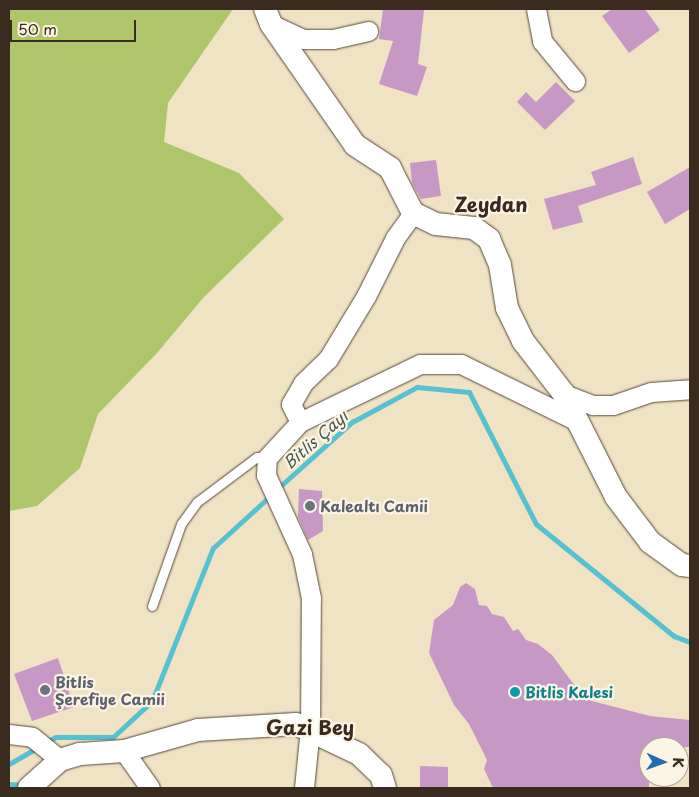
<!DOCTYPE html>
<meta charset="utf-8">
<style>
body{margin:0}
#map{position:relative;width:699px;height:797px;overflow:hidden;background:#f0e3c4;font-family:"Playpen Sans",sans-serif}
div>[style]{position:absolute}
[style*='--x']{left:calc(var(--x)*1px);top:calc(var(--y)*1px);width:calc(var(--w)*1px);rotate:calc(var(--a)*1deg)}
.green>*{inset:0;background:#aec56a}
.stream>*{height:5px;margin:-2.5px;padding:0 2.5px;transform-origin:2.5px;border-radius:2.5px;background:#56c2d0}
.building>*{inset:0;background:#c698c5}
.roads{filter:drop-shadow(0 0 1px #564637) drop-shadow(0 0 1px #564637)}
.service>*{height:9px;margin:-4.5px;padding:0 4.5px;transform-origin:4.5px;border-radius:4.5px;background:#fff}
.minor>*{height:19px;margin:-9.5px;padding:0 9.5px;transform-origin:9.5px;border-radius:9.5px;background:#fff}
.tertiary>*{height:22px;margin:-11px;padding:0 11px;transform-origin:11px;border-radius:11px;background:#fff}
.dots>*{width:14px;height:14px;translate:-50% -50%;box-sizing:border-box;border:2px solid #fcf5e5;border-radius:50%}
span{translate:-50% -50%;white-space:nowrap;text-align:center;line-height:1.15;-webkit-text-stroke:4.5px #fcf5e5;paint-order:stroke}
.worship-label{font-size:15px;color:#5b616d;font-weight:700}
.left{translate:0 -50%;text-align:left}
.culture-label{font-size:15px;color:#0d838f;font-weight:700}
.water-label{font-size:16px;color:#435853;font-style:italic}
.district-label{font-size:20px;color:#3b2a1e;font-weight:700}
.frame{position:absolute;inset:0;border:10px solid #3b2a1e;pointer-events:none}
.north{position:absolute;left:639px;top:737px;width:50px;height:50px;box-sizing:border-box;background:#fcf5e5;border:1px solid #afa495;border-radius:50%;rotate:92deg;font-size:14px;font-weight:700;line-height:20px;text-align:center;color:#3b2a1e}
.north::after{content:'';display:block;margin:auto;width:18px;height:22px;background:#1f6fb2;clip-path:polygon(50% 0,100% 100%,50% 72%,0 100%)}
.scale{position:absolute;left:10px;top:20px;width:126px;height:22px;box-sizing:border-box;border:2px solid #3b2a1e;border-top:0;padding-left:6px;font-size:15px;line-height:18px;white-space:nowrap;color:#3b2a1e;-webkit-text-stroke:4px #fcf5e5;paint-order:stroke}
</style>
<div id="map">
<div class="green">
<i style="clip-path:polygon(9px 9px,233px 9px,168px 103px,164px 142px,239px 173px,284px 219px,204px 297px,157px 353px,98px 414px,80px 468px,37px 506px,9px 511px)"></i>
</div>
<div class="stream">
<i style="--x:277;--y:489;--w:101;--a:-41.8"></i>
<i style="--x:352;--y:422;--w:74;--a:-28.3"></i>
<i style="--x:417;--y:387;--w:52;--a:5.5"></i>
<i style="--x:469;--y:392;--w:148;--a:63.1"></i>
<i style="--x:536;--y:524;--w:178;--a:39.1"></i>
<i style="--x:674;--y:636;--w:17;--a:21"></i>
<i style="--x:44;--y:743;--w:13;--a:-27"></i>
<i style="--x:56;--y:737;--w:57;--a:0"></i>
<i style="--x:113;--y:737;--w:53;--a:-42.7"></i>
<i style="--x:152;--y:701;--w:165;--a:-68.3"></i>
<i style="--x:213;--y:548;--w:79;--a:-42.4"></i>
<i style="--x:9;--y:764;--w:32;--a:-30"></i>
<i style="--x:9;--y:784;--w:15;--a:4"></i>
</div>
<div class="building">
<i style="clip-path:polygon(383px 9px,424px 10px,418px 64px,427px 67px,417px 96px,379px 84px,393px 41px,379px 39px)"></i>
<i style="clip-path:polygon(612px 9px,645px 9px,660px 30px,629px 53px,602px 16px)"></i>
<i style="clip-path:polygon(556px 82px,575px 101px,545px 130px,517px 102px,526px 92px,536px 102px)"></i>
<i style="clip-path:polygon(633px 157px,642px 184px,578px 206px,583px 222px,553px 230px,544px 199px,596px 185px,591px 172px)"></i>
<i style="clip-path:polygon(436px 160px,441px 196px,421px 199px,412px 183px,410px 163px)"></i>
<i style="clip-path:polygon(690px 167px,690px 209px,665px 224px,647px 192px)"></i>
<i style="clip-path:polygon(299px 489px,322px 491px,323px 531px,308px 540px,298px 517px)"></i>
<i style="clip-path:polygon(466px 583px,475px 589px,479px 605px,487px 606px,492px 614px,504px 617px,513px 631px,518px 629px,526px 640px,538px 644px,552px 655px,572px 682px,592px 701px,650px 716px,690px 720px,690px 747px,649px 747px,649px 788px,493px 788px,484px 769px,487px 760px,469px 724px,454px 705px,429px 653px,434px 620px,453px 605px,460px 587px)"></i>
<i style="clip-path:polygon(58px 658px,74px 707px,32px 721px,14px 674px)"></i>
<i style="clip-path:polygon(420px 766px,448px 767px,448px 788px,420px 788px)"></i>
</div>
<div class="roads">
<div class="service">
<i style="--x:152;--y:606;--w:87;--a:-70.5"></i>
<i style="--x:181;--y:524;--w:27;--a:-54"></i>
<i style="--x:197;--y:502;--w:75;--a:-36.9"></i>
<i style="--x:257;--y:457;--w:10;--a:6"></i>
</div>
<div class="minor">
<i style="--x:536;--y:9;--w:33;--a:79"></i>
<i style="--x:542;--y:41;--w:52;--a:50.5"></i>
<i style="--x:271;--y:24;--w:35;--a:25"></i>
<i style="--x:303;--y:39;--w:30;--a:0"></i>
<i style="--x:333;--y:39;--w:36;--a:-13"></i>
<i style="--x:564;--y:394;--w:31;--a:21"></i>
<i style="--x:593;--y:405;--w:20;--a:0"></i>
<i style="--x:613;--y:405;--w:40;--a:-18.9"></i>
<i style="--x:651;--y:392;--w:39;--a:-4"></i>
<i style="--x:300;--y:422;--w:20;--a:-117"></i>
<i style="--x:291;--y:404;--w:24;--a:-60"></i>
<i style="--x:303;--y:383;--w:35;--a:-44"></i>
<i style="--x:328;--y:359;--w:74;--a:-58.9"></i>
<i style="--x:366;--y:296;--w:65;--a:-63.4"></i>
<i style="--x:395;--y:238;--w:31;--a:-54"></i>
<i style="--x:9;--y:734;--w:23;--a:7"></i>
<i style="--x:32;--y:737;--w:36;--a:39"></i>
<i style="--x:124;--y:751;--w:45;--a:54.9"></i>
<i style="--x:304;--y:788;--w:60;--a:-84.3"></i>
<i style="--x:310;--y:728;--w:130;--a:-89.6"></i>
<i style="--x:311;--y:598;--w:45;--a:-101.6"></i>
<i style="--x:302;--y:554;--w:87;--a:-114.5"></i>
<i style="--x:266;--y:475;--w:17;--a:-87"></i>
<i style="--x:267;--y:458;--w:49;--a:-47.5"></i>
<i style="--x:300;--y:422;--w:133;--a:-25.8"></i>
<i style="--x:420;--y:364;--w:41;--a:0"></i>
<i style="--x:461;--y:364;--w:131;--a:26.2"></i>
</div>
<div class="tertiary">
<i style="--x:265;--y:9;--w:16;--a:68"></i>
<i style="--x:271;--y:24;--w:147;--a:55.2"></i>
<i style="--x:355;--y:145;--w:42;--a:33.3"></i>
<i style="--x:390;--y:168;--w:51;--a:62.9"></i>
<i style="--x:413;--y:213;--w:25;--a:26"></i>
<i style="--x:436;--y:224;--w:38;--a:6"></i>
<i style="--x:474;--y:228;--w:19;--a:36"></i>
<i style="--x:489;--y:239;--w:28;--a:67"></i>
<i style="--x:500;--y:265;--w:44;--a:80.8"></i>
<i style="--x:507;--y:308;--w:37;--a:64"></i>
<i style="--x:523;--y:341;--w:67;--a:52.3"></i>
<i style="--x:564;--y:394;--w:115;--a:63.2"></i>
<i style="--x:616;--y:497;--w:56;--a:52.9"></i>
<i style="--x:650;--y:542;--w:39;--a:36"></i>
<i style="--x:682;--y:565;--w:8;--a:7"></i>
<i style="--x:29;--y:788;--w:42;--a:-42.1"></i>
<i style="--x:60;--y:760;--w:21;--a:-17"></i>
<i style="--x:80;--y:754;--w:44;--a:-3.9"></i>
<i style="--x:124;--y:751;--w:77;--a:-15.8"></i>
<i style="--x:198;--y:730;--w:98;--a:-3.5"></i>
<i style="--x:296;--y:724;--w:70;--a:25.5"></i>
<i style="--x:359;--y:754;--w:30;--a:44"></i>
<i style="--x:381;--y:775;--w:14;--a:73"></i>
</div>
</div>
<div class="dots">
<i style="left:310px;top:506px;background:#6b7280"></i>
<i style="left:45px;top:690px;background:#6b7280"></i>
<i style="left:515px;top:692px;background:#0f9aa8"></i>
</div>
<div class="worship-label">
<span class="left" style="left:320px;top:506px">Kalealtı Camii</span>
<span class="left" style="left:55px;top:690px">Bitlis<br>Şerefiye Camii</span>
</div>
<div class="culture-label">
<span class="left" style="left:525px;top:692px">Bitlis Kalesi</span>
</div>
<div class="water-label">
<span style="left:315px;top:439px;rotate:-41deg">Bitlis Çayı</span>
</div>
<div class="district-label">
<span style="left:491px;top:204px">Zeydan</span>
<span style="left:310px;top:727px">Gazi Bey</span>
</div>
<div class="frame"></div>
<div class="north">K</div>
<div class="scale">50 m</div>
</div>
